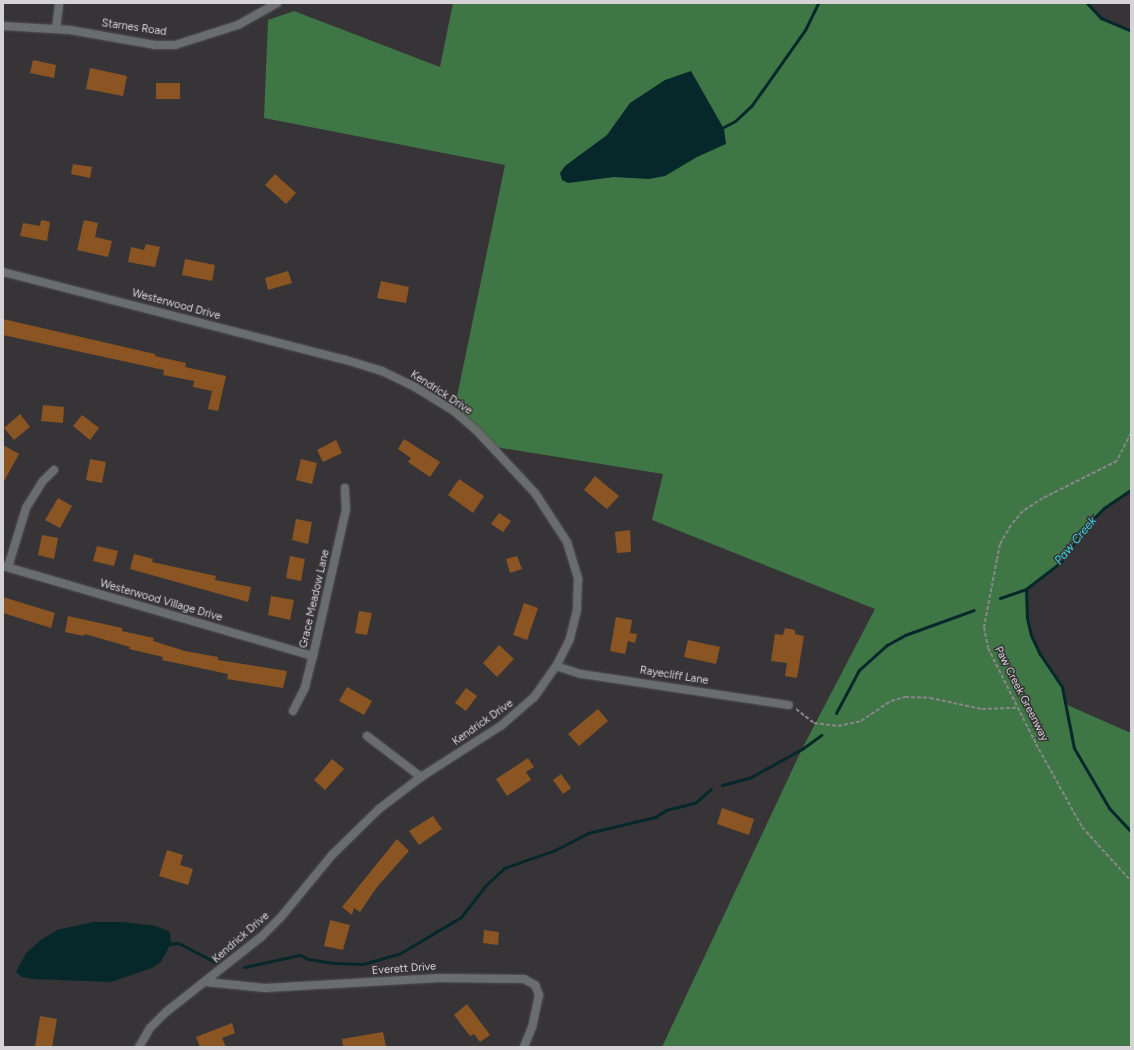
<!DOCTYPE html>
<style>
body{margin:0}
#map{position:relative;width:1134px;height:1050px;overflow:hidden;background:#373438;font-family:Figtree,sans-serif}
div>[style]{position:absolute}
[style*='--x']{left:calc(var(--x)*1px);top:calc(var(--y)*1px);width:calc(var(--w)*1px);rotate:calc(var(--a)*1deg)}
.forest>*{inset:0;background:#3f7645}
.water>*{inset:0;background:#06282b}
.stream>*{height:3px;margin:-1.5px;padding:0 1.5px;transform-origin:1.5px;border-radius:1.5px;background:#06282b}
.building>*{inset:0;background:#8a5522}
.path>*{height:2px;margin-top:-1px;transform-origin:0;background:repeating-linear-gradient(90deg,#898689 0 4px,transparent 0 6px)}
.roads{filter:drop-shadow(0 0 1px #535154) drop-shadow(0 0 1px #535154)}
.street>*{height:8px;margin:-4px;padding:0 4px;transform-origin:4px;border-radius:4px;background:#6a6d6e}
span{translate:-50% -50%;white-space:nowrap;text-align:center;line-height:1.15;-webkit-text-stroke:3px #373438;paint-order:stroke}
.street-label{font-size:11px;color:#d5d3d5}
.water-label{font-size:12px;color:#37d5e3;font-style:italic}
.frame{position:absolute;inset:0;border:4px solid #d5d3d5;pointer-events:none}
</style>
<div id="map">
<div class="forest">
<i style="clip-path:polygon(453px 3px,1087px 3px,1101px 18px,1131px 31px,1131px 490px,1104px 508px,1088px 524px,1061px 562px,1026px 590px,1027px 618px,1031px 635px,1040px 654px,1062px 687px,1065px 704px,1131px 733px,1131px 1047px,662px 1047px,802px 749px,875px 609px,652px 520px,663px 474px,495px 447px,454px 411px,505px 165px,264px 118px,268px 20px,294px 11px,440px 67px)"></i>
</div>
<div class="water">
<i style="clip-path:polygon(691px 71px,724px 129px,726px 144px,697px 157px,665px 176px,649px 179px,614px 177px,568px 183px,562px 180px,560px 173px,565px 166px,607px 135px,630px 103px,665px 80px)"></i>
<i style="clip-path:polygon(93px 922px,123px 922px,156px 926px,170px 932px,171px 943px,161px 962px,152px 968px,111px 982px,33px 979px,22px 977px,16px 972px,26px 953px,41px 940px,57px 930px)"></i>
</div>
<div class="stream">
<i style="--x:1087;--y:3;--w:21;--a:47"></i>
<i style="--x:1101;--y:18;--w:33;--a:23"></i>
<i style="--x:720;--y:129;--w:17;--a:-28"></i>
<i style="--x:735;--y:121;--w:23;--a:-43"></i>
<i style="--x:752;--y:105;--w:92;--a:-54.8"></i>
<i style="--x:805;--y:30;--w:30;--a:-64"></i>
<i style="--x:1026;--y:589;--w:29;--a:88"></i>
<i style="--x:1027;--y:618;--w:17;--a:77"></i>
<i style="--x:1031;--y:635;--w:21;--a:65"></i>
<i style="--x:1040;--y:654;--w:40;--a:56"></i>
<i style="--x:1062;--y:687;--w:62;--a:78.9"></i>
<i style="--x:1074;--y:748;--w:69;--a:59.7"></i>
<i style="--x:1109;--y:808;--w:33;--a:47"></i>
<i style="--x:1000;--y:598;--w:28;--a:-19"></i>
<i style="--x:1026;--y:589;--w:44;--a:-37.6"></i>
<i style="--x:1061;--y:562;--w:47;--a:-54.6"></i>
<i style="--x:1088;--y:524;--w:23;--a:-45"></i>
<i style="--x:1104;--y:508;--w:32;--a:-34"></i>
<i style="--x:836;--y:713;--w:49;--a:-61.9"></i>
<i style="--x:859;--y:670;--w:38;--a:-42"></i>
<i style="--x:887;--y:645;--w:21;--a:-29"></i>
<i style="--x:905;--y:635;--w:73;--a:-19.9"></i>
<i style="--x:722;--y:785;--w:30;--a:-15"></i>
<i style="--x:751;--y:777;--w:58;--a:-28.8"></i>
<i style="--x:802;--y:749;--w:24;--a:-36"></i>
<i style="--x:168;--y:944;--w:10;--a:-6"></i>
<i style="--x:178;--y:943;--w:42;--a:27.2"></i>
<i style="--x:244;--y:967;--w:57;--a:-12.1"></i>
<i style="--x:300;--y:955;--w:9;--a:27"></i>
<i style="--x:308;--y:959;--w:26;--a:9"></i>
<i style="--x:334;--y:963;--w:29;--a:2"></i>
<i style="--x:363;--y:964;--w:37;--a:-16"></i>
<i style="--x:399;--y:954;--w:72;--a:-30.8"></i>
<i style="--x:461;--y:917;--w:39;--a:-52"></i>
<i style="--x:485;--y:886;--w:26;--a:-43"></i>
<i style="--x:504;--y:868;--w:54;--a:-19.4"></i>
<i style="--x:555;--y:850;--w:37;--a:-27"></i>
<i style="--x:588;--y:833;--w:69;--a:-13.4"></i>
<i style="--x:655;--y:817;--w:13;--a:-32"></i>
<i style="--x:666;--y:810;--w:30;--a:-14"></i>
<i style="--x:695;--y:803;--w:21;--a:-41"></i>
</div>
<div class="building">
<i style="clip-path:polygon(33px 60px,56px 65px,54px 78px,30px 73px)"></i>
<i style="clip-path:polygon(90px 68px,127px 76px,123px 96px,86px 89px)"></i>
<i style="clip-path:polygon(156px 83px,180px 83px,180px 99px,156px 99px)"></i>
<i style="clip-path:polygon(73px 164px,92px 167px,90px 178px,71px 174px)"></i>
<i style="clip-path:polygon(275px 174px,296px 193px,286px 204px,265px 185px)"></i>
<i style="clip-path:polygon(41px 220px,50px 222px,47px 241px,20px 236px,23px 223px,40px 226px)"></i>
<i style="clip-path:polygon(84px 220px,98px 223px,95px 237px,112px 241px,108px 257px,77px 250px)"></i>
<i style="clip-path:polygon(146px 244px,160px 247px,155px 267px,128px 262px,131px 247px,144px 250px)"></i>
<i style="clip-path:polygon(185px 259px,215px 265px,212px 281px,182px 275px)"></i>
<i style="clip-path:polygon(288px 271px,292px 283px,268px 290px,265px 278px)"></i>
<i style="clip-path:polygon(381px 281px,409px 287px,406px 303px,377px 298px)"></i>
<i style="clip-path:polygon(3px 319px,155px 354px,155px 356px,186px 363px,185px 367px,226px 376px,218px 411px,208px 409px,212px 391px,193px 387px,194px 381px,163px 375px,164px 370px,3px 335px)"></i>
<i style="clip-path:polygon(43px 405px,64px 407px,63px 423px,41px 421px)"></i>
<i style="clip-path:polygon(20px 414px,30px 427px,14px 440px,4px 428px)"></i>
<i style="clip-path:polygon(82px 415px,99px 428px,90px 440px,73px 426px)"></i>
<i style="clip-path:polygon(404px 439px,440px 462px,430px 477px,408px 462px,411px 458px,398px 449px)"></i>
<i style="clip-path:polygon(336px 440px,342px 453px,323px 462px,317px 450px)"></i>
<i style="clip-path:polygon(3px 445px,19px 454px,3px 483px)"></i>
<i style="clip-path:polygon(90px 459px,106px 462px,102px 483px,86px 480px)"></i>
<i style="clip-path:polygon(301px 459px,317px 463px,312px 484px,296px 480px)"></i>
<i style="clip-path:polygon(595px 476px,619px 496px,607px 509px,584px 490px)"></i>
<i style="clip-path:polygon(459px 479px,484px 496px,473px 513px,448px 495px)"></i>
<i style="clip-path:polygon(58px 498px,72px 506px,60px 528px,45px 520px)"></i>
<i style="clip-path:polygon(499px 513px,511px 521px,503px 532px,491px 524px)"></i>
<i style="clip-path:polygon(296px 519px,312px 522px,308px 544px,292px 540px)"></i>
<i style="clip-path:polygon(630px 530px,631px 552px,617px 553px,615px 532px)"></i>
<i style="clip-path:polygon(42px 535px,58px 538px,54px 559px,38px 555px)"></i>
<i style="clip-path:polygon(97px 546px,118px 551px,114px 566px,93px 561px)"></i>
<i style="clip-path:polygon(134px 554px,153px 559px,152px 562px,216px 576px,215px 580px,251px 587px,248px 602px,130px 569px)"></i>
<i style="clip-path:polygon(290px 556px,305px 559px,301px 581px,286px 578px)"></i>
<i style="clip-path:polygon(517px 556px,522px 569px,510px 573px,506px 559px)"></i>
<i style="clip-path:polygon(271px 596px,294px 600px,290px 620px,268px 615px)"></i>
<i style="clip-path:polygon(3px 597px,55px 613px,51px 628px,3px 613px)"></i>
<i style="clip-path:polygon(524px 603px,538px 608px,527px 640px,513px 635px)"></i>
<i style="clip-path:polygon(359px 611px,372px 613px,367px 635px,355px 633px)"></i>
<i style="clip-path:polygon(68px 616px,122px 628px,122px 631px,154px 638px,153px 641px,185px 651px,218px 657px,218px 660px,287px 671px,283px 688px,227px 679px,228px 674px,162px 660px,163px 657px,129px 649px,130px 647px,85px 634px,84px 636px,65px 632px)"></i>
<i style="clip-path:polygon(616px 617px,632px 620px,630px 633px,637px 634px,635px 643px,628px 641px,625px 654px,610px 651px)"></i>
<i style="clip-path:polygon(785px 628px,795px 630px,795px 634px,804px 636px,797px 678px,785px 676px,787px 663px,771px 661px,775px 634px,783px 635px)"></i>
<i style="clip-path:polygon(688px 640px,720px 647px,716px 664px,684px 657px)"></i>
<i style="clip-path:polygon(499px 645px,514px 659px,497px 677px,483px 663px)"></i>
<i style="clip-path:polygon(347px 687px,372px 701px,364px 715px,339px 701px)"></i>
<i style="clip-path:polygon(466px 688px,477px 696px,466px 711px,455px 703px)"></i>
<i style="clip-path:polygon(598px 709px,608px 721px,579px 746px,568px 734px)"></i>
<i style="clip-path:polygon(528px 758px,534px 767px,526px 772px,531px 780px,507px 796px,496px 779px)"></i>
<i style="clip-path:polygon(332px 759px,344px 769px,325px 790px,314px 780px)"></i>
<i style="clip-path:polygon(561px 774px,571px 788px,563px 794px,553px 780px)"></i>
<i style="clip-path:polygon(722px 808px,754px 819px,749px 835px,717px 824px)"></i>
<i style="clip-path:polygon(433px 816px,442px 829px,419px 845px,409px 831px)"></i>
<i style="clip-path:polygon(397px 839px,409px 851px,377px 887px,360px 912px,354px 908px,352px 915px,342px 907px)"></i>
<i style="clip-path:polygon(167px 850px,183px 855px,180px 865px,193px 869px,188px 885px,159px 876px)"></i>
<i style="clip-path:polygon(330px 920px,350px 925px,343px 950px,324px 946px)"></i>
<i style="clip-path:polygon(484px 930px,499px 932px,498px 945px,483px 943px)"></i>
<i style="clip-path:polygon(467px 1004px,490px 1035px,480px 1042px,474px 1034px,470px 1036px,454px 1015px)"></i>
<i style="clip-path:polygon(40px 1016px,57px 1019px,52px 1047px,35px 1047px)"></i>
<i style="clip-path:polygon(232px 1023px,235px 1033px,222px 1038px,226px 1047px,200px 1047px,196px 1037px)"></i>
<i style="clip-path:polygon(383px 1032px,386px 1047px,343px 1047px,342px 1039px)"></i>
</div>
<div class="path">
<i style="--x:1131;--y:433;--w:31;--a:117"></i>
<i style="--x:1117;--y:461;--w:83;--a:153.4"></i>
<i style="--x:1043;--y:498;--w:24;--a:147"></i>
<i style="--x:1023;--y:511;--w:18;--a:131"></i>
<i style="--x:1011;--y:525;--w:22;--a:120"></i>
<i style="--x:1000;--y:544;--w:15;--a:101"></i>
<i style="--x:997;--y:559;--w:69;--a:100.8"></i>
<i style="--x:984;--y:627;--w:21;--a:79"></i>
<i style="--x:988;--y:648;--w:107;--a:63.4"></i>
<i style="--x:1036;--y:744;--w:95;--a:61"></i>
<i style="--x:1082;--y:827;--w:73;--a:47.8"></i>
<i style="--x:796;--y:709;--w:23;--a:38"></i>
<i style="--x:814;--y:723;--w:24;--a:7"></i>
<i style="--x:838;--y:726;--w:24;--a:-12"></i>
<i style="--x:861;--y:721;--w:36;--a:-34"></i>
<i style="--x:891;--y:701;--w:15;--a:-16"></i>
<i style="--x:905;--y:697;--w:25;--a:2"></i>
<i style="--x:930;--y:698;--w:53;--a:11.9"></i>
<i style="--x:982;--y:709;--w:37;--a:-2"></i>
</div>
<div class="roads">
<div class="street">
<i style="--x:3;--y:26;--w:67;--a:3.4"></i>
<i style="--x:70;--y:30;--w:86;--a:10"></i>
<i style="--x:155;--y:45;--w:20;--a:0"></i>
<i style="--x:175;--y:45;--w:66;--a:-17.6"></i>
<i style="--x:238;--y:25;--w:45;--a:-29.4"></i>
<i style="--x:56;--y:29;--w:26;--a:-83"></i>
<i style="--x:3;--y:272;--w:351;--a:14.4"></i>
<i style="--x:343;--y:359;--w:41;--a:17.1"></i>
<i style="--x:382;--y:371;--w:37;--a:26"></i>
<i style="--x:415;--y:387;--w:46;--a:31.6"></i>
<i style="--x:454;--y:411;--w:29;--a:41"></i>
<i style="--x:476;--y:430;--w:86;--a:46.9"></i>
<i style="--x:535;--y:493;--w:59;--a:56.9"></i>
<i style="--x:567;--y:542;--w:39;--a:73"></i>
<i style="--x:578;--y:579;--w:31;--a:92"></i>
<i style="--x:577;--y:610;--w:30;--a:104"></i>
<i style="--x:570;--y:639;--w:30;--a:117"></i>
<i style="--x:556;--y:666;--w:38;--a:125"></i>
<i style="--x:534;--y:697;--w:43;--a:138.8"></i>
<i style="--x:502;--y:725;--w:96;--a:147.3"></i>
<i style="--x:421;--y:777;--w:53;--a:142.7"></i>
<i style="--x:379;--y:809;--w:66;--a:135.6"></i>
<i style="--x:332;--y:855;--w:80;--a:129.4"></i>
<i style="--x:281;--y:917;--w:28;--a:135"></i>
<i style="--x:261;--y:937;--w:121;--a:141.7"></i>
<i style="--x:166;--y:1012;--w:23;--a:135"></i>
<i style="--x:150;--y:1028;--w:22;--a:120"></i>
<i style="--x:3;--y:566;--w:323;--a:16.2"></i>
<i style="--x:8;--y:567;--w:62;--a:-73"></i>
<i style="--x:26;--y:508;--w:31;--a:-58"></i>
<i style="--x:42;--y:482;--w:17;--a:-45"></i>
<i style="--x:556;--y:666;--w:26;--a:18"></i>
<i style="--x:581;--y:674;--w:210;--a:8.5"></i>
<i style="--x:293;--y:711;--w:27;--a:-63"></i>
<i style="--x:305;--y:687;--w:32;--a:-76"></i>
<i style="--x:313;--y:656;--w:150;--a:-77.3"></i>
<i style="--x:346;--y:510;--w:22;--a:-93"></i>
<i style="--x:367;--y:736;--w:68;--a:37.2"></i>
<i style="--x:206;--y:982;--w:59;--a:5.8"></i>
<i style="--x:265;--y:988;--w:175;--a:-3.3"></i>
<i style="--x:440;--y:978;--w:84;--a:0.7"></i>
<i style="--x:524;--y:979;--w:13;--a:29"></i>
<i style="--x:535;--y:985;--w:11;--a:68"></i>
<i style="--x:539;--y:995;--w:33;--a:102"></i>
<i style="--x:532;--y:1027;--w:22;--a:112"></i>
</div>
</div>
<div class="street-label">
<span style="left:134px;top:28px;rotate:8deg">Starnes Road</span>
<span style="left:176px;top:305px;rotate:15deg">Westerwood Drive</span>
<span style="left:441px;top:393px;rotate:33deg">Kendrick Drive</span>
<span style="left:315px;top:599px;rotate:-77deg">Grace Meadow Lane</span>
<span style="left:161px;top:601px;rotate:16deg">Westerwood Village Drive</span>
<span style="left:674px;top:676px;rotate:9deg">Rayecliff Lane</span>
<span style="left:1021px;top:694px;rotate:63deg">Paw Creek Greenway</span>
<span style="left:483px;top:723px;rotate:-35deg">Kendrick Drive</span>
<span style="left:241px;top:938px;rotate:-41deg">Kendrick Drive</span>
<span style="left:404px;top:969px;rotate:-4deg">Everett Drive</span>
</div>
<div class="water-label">
<span style="left:1076px;top:541px;rotate:-50deg">Paw Creek</span>
</div>
<div class="frame"></div>
</div>
